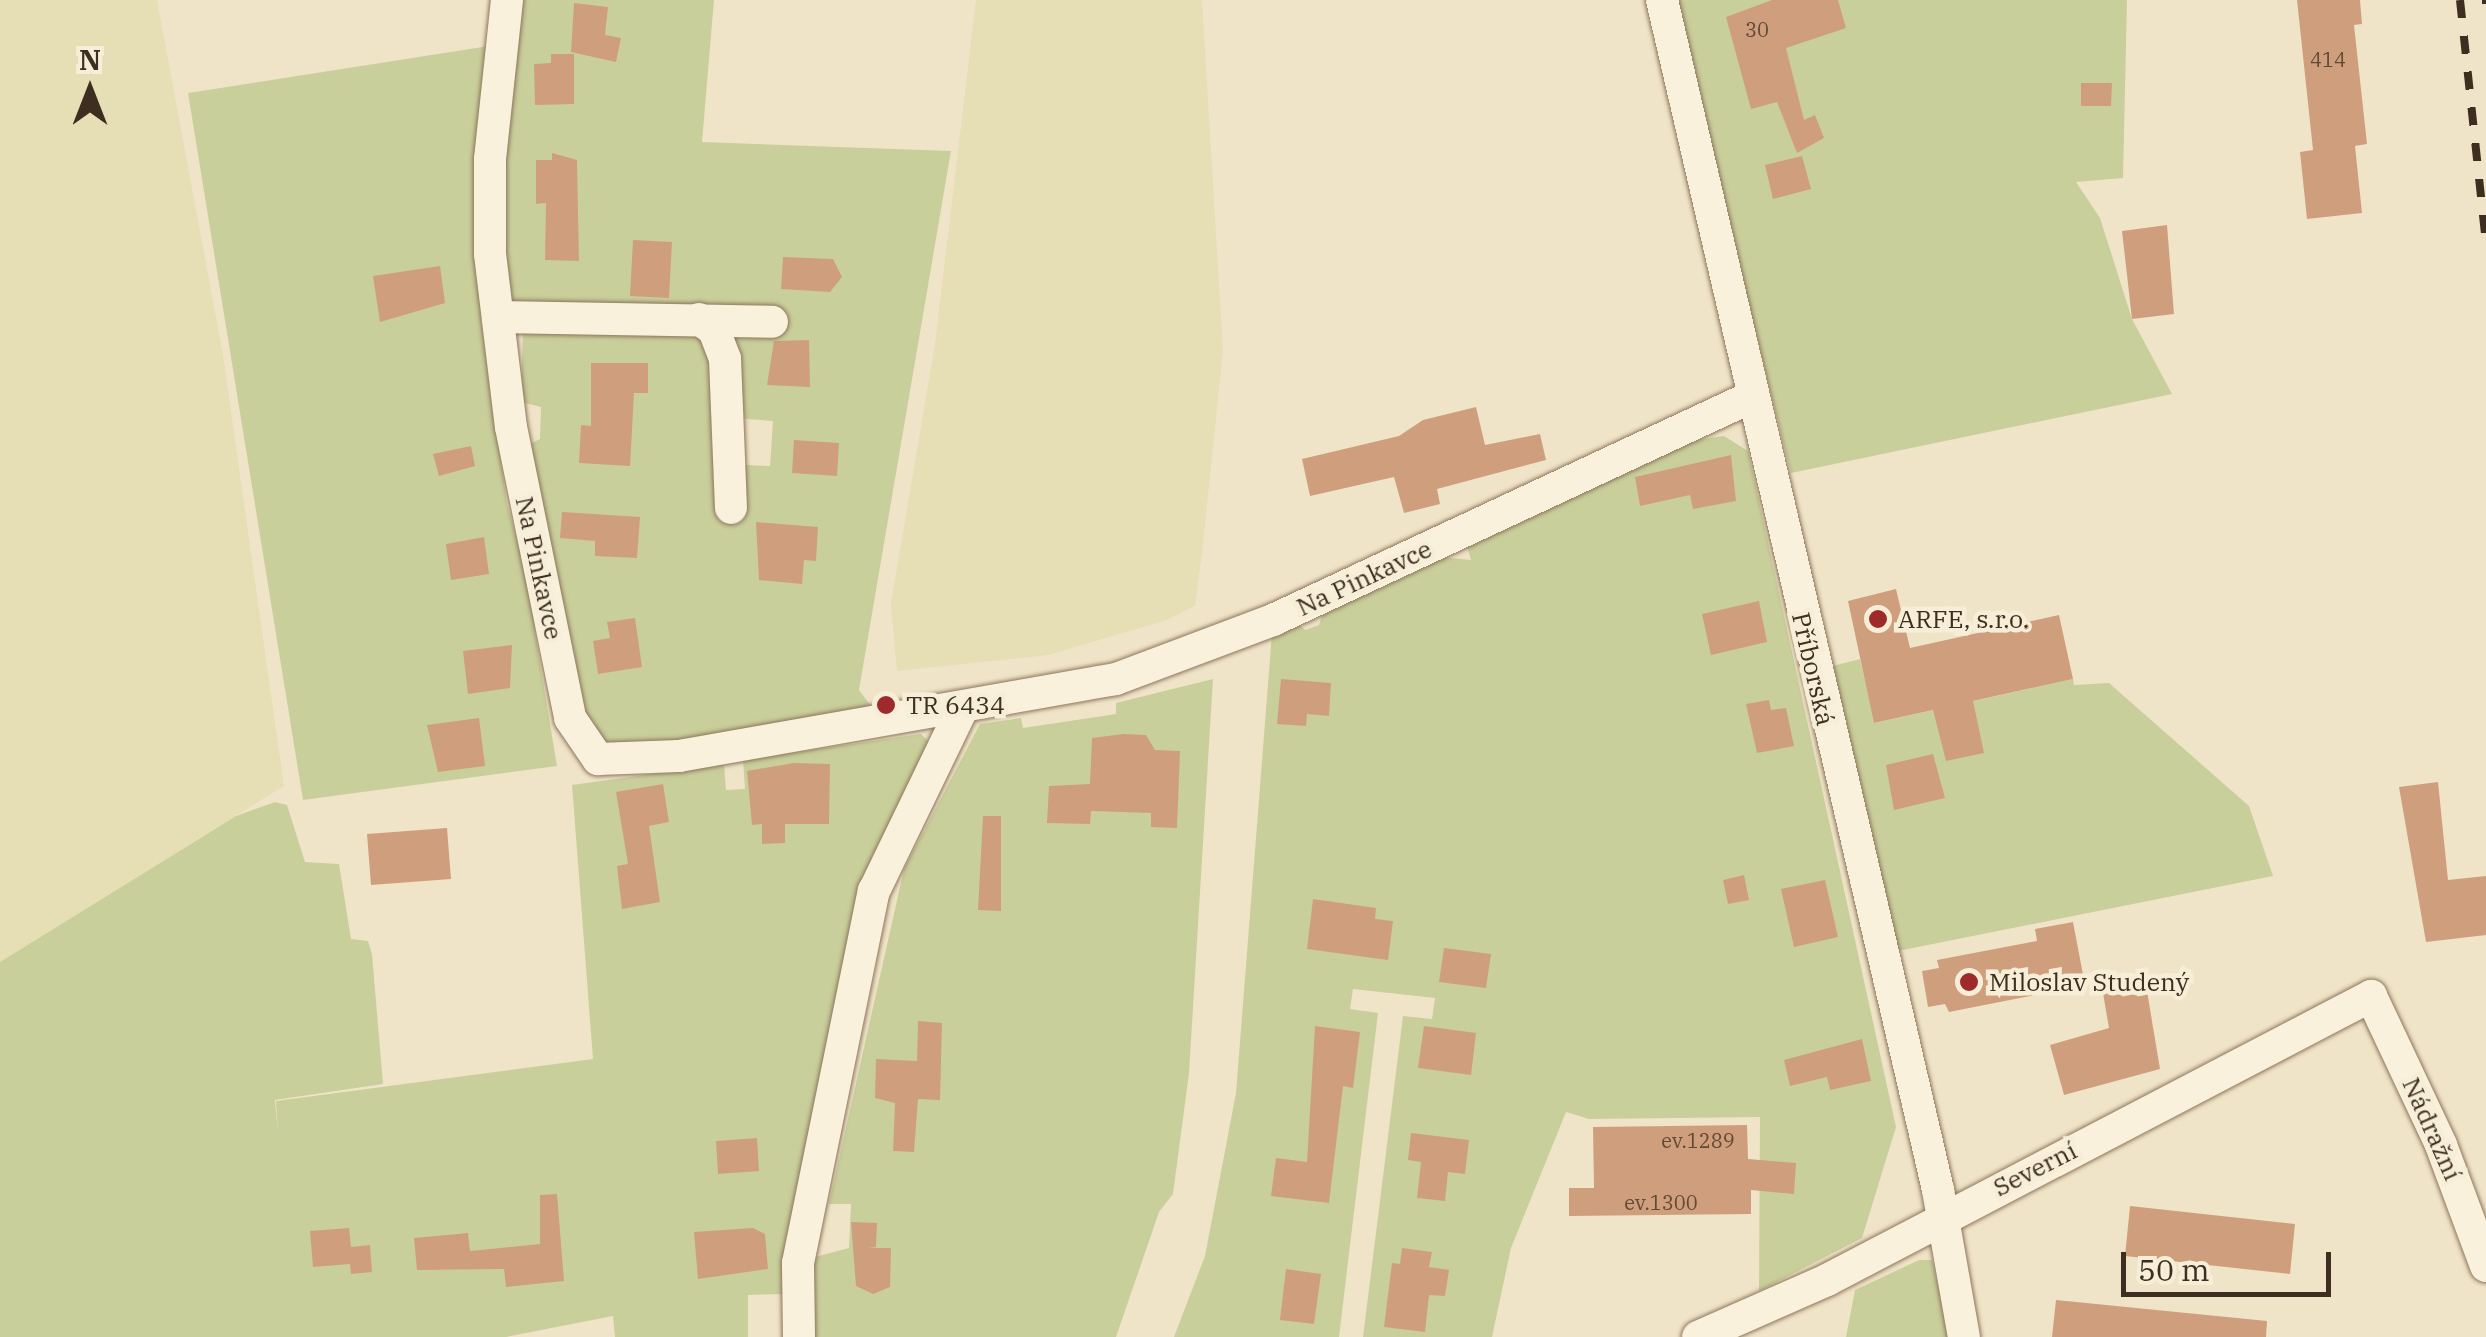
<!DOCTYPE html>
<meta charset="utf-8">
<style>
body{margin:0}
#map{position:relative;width:2486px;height:1337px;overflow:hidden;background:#f0e4c8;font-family:"IBM Plex Serif",serif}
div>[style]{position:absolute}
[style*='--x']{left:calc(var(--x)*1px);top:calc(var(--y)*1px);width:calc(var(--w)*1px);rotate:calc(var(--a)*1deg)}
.farmland>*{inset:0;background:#e6deb5}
.green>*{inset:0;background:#c9cf9b}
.building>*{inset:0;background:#cf9f7d}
.roads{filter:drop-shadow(0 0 2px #8d765c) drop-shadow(0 0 2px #8d765c)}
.street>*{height:32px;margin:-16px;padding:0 16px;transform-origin:16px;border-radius:16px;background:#faf1dc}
.rail>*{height:8px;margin-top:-4px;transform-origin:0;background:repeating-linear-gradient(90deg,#3d2e20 0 18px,transparent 0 36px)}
.dots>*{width:28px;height:28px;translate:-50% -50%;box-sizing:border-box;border:5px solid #f7eed8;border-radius:50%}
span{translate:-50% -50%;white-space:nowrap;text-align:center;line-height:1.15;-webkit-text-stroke:9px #f7eed8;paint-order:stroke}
.number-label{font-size:20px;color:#624a37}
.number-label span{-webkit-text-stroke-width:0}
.street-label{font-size:25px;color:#3d2e20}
.poi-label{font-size:25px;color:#3d2e20}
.left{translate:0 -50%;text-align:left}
.north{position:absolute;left:40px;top:40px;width:100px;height:100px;-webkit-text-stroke:8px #f7eed8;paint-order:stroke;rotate:0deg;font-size:28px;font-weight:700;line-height:40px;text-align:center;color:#3d2e20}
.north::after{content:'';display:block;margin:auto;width:35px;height:45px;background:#3d2e20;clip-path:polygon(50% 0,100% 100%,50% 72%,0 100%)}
.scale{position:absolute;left:2121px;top:1252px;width:210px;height:45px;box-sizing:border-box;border:5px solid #3d2e20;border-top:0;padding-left:12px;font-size:30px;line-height:35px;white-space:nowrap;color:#3d2e20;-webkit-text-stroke:8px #f7eed8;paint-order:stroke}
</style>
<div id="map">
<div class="farmland">
<i style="clip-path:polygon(0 0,157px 0,223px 355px,284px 786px,0 962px)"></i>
<i style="clip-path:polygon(976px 0,1202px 0,1223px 351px,1202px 553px,1195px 606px,1167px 620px,1048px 655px,897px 671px,891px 603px,935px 344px)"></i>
</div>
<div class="green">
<i style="clip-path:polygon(523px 0,714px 0,702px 142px,951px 151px,859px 690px,878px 715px,613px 749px,589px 732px,527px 445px,540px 439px,541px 407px,521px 402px,523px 328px,704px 333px,742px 465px,770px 466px,773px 421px,745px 419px,728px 327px,781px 330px,788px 314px,507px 305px,501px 135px)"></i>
<i style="clip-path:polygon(1673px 0,2127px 0,2123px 178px,2076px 182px,2100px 218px,2132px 319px,2172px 394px,1791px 473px)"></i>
<i style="clip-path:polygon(489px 46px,481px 320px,507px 504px,540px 625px,534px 627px,557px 766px,303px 800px,188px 93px)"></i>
<i style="clip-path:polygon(1724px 436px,1748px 451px,1896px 1127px,1862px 1238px,1759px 1291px,1760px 1117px,1589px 1119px,1566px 1112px,1511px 1248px,1492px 1337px,1363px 1337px,1403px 1016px,1432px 1019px,1435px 998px,1353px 989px,1350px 1009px,1378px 1013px,1339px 1337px,1174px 1337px,1205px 1256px,1236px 1093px,1272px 633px,1296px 622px,1305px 630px,1319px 625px,1323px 612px,1442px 557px,1471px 560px,1466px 543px,1687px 441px)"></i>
<i style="clip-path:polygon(1860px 659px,1875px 723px,2073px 679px,2074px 685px,2109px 683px,2249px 806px,2273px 876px,1898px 951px,1833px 666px)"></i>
<i style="clip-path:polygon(1213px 679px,1189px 1073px,1173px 1194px,1159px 1212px,1116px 1337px,812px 1337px,811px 1258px,849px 1248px,851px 1204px,829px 1204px,904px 869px,980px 724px,1021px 718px,1023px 728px,1116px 714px,1116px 703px)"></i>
<i style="clip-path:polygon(921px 734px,931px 744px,871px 877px,784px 1294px,748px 1295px,748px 1337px,615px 1337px,613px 1316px,506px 1337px,0 1337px,0 962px,236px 816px,275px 802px,287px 805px,305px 862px,339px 864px,351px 939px,368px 941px,372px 954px,383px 1084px,275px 1100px,278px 1134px,276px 1101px,593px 1059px,572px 785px,724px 764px,726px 790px,745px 789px,743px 760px)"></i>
<i style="clip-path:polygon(1919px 1260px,1932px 1260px,1950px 1337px,1846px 1337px,1855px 1290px)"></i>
</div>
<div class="building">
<i style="clip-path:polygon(1772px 0,1838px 0,1846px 28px,1786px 48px,1804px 120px,1815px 115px,1824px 138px,1797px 153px,1777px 102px,1751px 109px,1726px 17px)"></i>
<i style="clip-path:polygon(2297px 0,2360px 0,2362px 24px,2354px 25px,2367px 144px,2355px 146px,2362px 213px,2307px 219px,2300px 152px,2313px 150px)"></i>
<i style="clip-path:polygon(574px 3px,608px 7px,605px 35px,621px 38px,616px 62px,571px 52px)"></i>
<i style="clip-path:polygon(551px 54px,574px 54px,574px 104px,535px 105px,534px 64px,551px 63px)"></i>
<i style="clip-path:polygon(2081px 83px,2112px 83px,2111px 106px,2081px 106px)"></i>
<i style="clip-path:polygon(552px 153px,577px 160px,579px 261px,545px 260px,546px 203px,536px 204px,536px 160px,552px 160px)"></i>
<i style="clip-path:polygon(1802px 156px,1811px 189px,1773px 199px,1765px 165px)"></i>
<i style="clip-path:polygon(2167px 225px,2174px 314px,2132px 319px,2122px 231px)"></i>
<i style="clip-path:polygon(633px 240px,672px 242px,669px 298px,630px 296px)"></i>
<i style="clip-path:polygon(783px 257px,833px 259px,842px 277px,830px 292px,781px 289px)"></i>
<i style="clip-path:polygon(440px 266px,445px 303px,380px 322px,373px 276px)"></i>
<i style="clip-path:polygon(809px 340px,810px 387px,767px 385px,774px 341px)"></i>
<i style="clip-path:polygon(591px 363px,648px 363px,648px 393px,634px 393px,630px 466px,579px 463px,581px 425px,591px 426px)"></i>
<i style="clip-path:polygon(1476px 407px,1485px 445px,1540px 434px,1546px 460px,1437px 489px,1440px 504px,1404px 513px,1394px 477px,1310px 496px,1302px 459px,1399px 436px,1423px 420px)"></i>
<i style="clip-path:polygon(794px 440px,839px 443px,837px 476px,792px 473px)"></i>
<i style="clip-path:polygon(471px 446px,475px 466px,439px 476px,433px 454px)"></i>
<i style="clip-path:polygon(1731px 455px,1736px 501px,1693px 509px,1690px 495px,1640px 506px,1635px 477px)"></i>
<i style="clip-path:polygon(562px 512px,640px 517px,637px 558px,595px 556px,595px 541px,560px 538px)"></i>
<i style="clip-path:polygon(756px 522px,818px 527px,816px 561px,804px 560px,802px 584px,759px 580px)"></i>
<i style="clip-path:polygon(484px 537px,489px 574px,451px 580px,446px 544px)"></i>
<i style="clip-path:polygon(1896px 589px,1910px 648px,2059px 615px,2073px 679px,1973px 701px,1984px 753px,1946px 761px,1933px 710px,1874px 723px,1848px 601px)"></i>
<i style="clip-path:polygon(1759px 601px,1767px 642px,1711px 655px,1702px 614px)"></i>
<i style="clip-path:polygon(635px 618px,642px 667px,598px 674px,593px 641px,610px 638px,607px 622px)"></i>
<i style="clip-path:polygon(512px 645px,510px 688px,468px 694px,463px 651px)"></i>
<i style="clip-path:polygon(1281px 679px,1331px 683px,1329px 716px,1307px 714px,1306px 726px,1277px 724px)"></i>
<i style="clip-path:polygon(1769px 700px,1771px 710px,1786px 708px,1794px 746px,1757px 753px,1746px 704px)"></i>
<i style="clip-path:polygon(479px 718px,485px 766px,438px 772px,427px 725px)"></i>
<i style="clip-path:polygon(1123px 734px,1146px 735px,1155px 750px,1180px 751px,1177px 828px,1151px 827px,1151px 813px,1091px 811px,1090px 824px,1047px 823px,1049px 786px,1090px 784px,1092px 738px)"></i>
<i style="clip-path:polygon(1933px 754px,1945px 798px,1894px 810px,1886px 765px)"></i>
<i style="clip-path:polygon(794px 763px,830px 764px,829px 824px,785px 824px,785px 843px,762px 844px,762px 824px,752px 825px,747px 771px)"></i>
<i style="clip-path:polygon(2438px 782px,2448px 880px,2486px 876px,2486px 935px,2426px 942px,2399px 787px)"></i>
<i style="clip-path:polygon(663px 784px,669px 822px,649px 826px,660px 902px,622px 909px,617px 866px,628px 864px,616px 792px)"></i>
<i style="clip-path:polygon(983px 816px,1001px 816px,1001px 911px,978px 910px)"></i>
<i style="clip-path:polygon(447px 828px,451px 879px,371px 885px,367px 834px)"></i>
<i style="clip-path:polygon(1744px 875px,1749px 900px,1728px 904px,1723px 880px)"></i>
<i style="clip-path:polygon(1825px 880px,1838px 937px,1794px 947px,1781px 889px)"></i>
<i style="clip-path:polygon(1313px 899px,1376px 908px,1375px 919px,1393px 921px,1388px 960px,1307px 949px)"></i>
<i style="clip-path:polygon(2073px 922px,2085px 985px,1949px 1012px,1945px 1004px,1928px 1007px,1922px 971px,1939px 968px,1937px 960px,2037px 941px,2035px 929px)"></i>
<i style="clip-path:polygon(1444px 948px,1491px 954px,1486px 988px,1439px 982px)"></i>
<i style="clip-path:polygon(2146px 985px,2160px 1069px,2064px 1095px,2050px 1045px,2109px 1028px,2103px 993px)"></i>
<i style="clip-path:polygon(918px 1021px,942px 1023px,940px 1100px,918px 1099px,914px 1152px,893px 1151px,895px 1103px,875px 1098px,876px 1059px,917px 1061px)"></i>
<i style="clip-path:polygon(1315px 1026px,1360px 1032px,1353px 1088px,1343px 1086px,1329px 1203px,1271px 1196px,1276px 1158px,1307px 1162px)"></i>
<i style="clip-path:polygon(1424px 1026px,1476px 1033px,1471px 1075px,1418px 1068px)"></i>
<i style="clip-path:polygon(1862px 1039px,1871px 1081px,1830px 1090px,1827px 1077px,1790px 1086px,1784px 1060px)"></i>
<i style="clip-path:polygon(1747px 1125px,1748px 1159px,1796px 1163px,1794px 1194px,1751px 1190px,1751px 1214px,1569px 1216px,1569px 1188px,1594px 1188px,1593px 1127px)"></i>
<i style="clip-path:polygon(1411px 1133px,1469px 1140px,1465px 1174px,1448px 1172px,1445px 1201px,1417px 1198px,1421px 1162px,1408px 1160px)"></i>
<i style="clip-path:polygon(757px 1138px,759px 1171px,718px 1174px,716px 1141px)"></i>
<i style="clip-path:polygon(557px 1194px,564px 1281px,506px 1287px,504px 1269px,417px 1270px,414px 1238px,468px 1233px,470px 1251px,540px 1244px,540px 1195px)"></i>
<i style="clip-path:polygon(2130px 1206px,2295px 1224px,2290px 1274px,2125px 1256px)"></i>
<i style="clip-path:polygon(851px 1222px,877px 1223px,876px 1247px,868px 1248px,891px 1248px,890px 1287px,873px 1294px,856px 1286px)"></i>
<i style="clip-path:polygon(349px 1228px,351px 1247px,370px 1245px,372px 1272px,351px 1274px,350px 1264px,313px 1267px,310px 1231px)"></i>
<i style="clip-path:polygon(753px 1228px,765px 1234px,768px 1269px,698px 1279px,694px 1232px)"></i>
<i style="clip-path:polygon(1402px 1248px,1432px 1252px,1429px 1267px,1449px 1270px,1445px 1296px,1429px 1295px,1425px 1332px,1384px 1327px,1392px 1263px,1400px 1264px)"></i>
<i style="clip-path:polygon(1286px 1269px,1321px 1274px,1314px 1324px,1280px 1320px)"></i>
<i style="clip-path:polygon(2056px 1300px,2267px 1321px,2266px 1337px,2052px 1337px)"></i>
</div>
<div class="roads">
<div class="street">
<i style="--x:507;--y:0;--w:160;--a:96.1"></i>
<i style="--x:490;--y:159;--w:95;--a:90"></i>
<i style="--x:490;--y:254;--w:174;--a:83.1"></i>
<i style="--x:511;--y:427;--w:297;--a:78.5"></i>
<i style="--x:570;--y:718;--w:50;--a:55.7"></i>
<i style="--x:598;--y:759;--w:81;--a:-2.1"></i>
<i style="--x:679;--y:756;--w:444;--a:-10"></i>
<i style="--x:1116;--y:679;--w:168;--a:-20.6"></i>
<i style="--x:1273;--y:620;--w:525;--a:-25"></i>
<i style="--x:1662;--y:0;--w:1222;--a:76.94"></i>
<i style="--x:1938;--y:1190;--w:149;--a:80"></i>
<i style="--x:498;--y:317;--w:274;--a:1"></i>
<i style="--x:699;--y:319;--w:19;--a:36"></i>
<i style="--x:714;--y:330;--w:31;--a:69"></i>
<i style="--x:725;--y:359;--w:149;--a:87.7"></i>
<i style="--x:799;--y:1337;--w:74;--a:-90.8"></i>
<i style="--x:798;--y:1263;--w:380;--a:-78.5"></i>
<i style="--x:874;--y:891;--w:202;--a:-64.2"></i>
<i style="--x:1698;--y:1337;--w:141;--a:-23.8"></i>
<i style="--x:1827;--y:1280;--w:614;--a:-27.57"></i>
<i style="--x:2371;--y:996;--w:165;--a:64.8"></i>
<i style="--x:2441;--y:1145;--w:129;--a:69.6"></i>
</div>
</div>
<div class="rail">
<i style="--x:2460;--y:0;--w:244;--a:83.9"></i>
<i style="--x:2486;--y:0;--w:4;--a:90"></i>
</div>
<div class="dots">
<i style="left:1878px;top:619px;background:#9e2a2b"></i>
<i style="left:886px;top:705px;background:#9e2a2b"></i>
<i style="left:1969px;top:982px;background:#9e2a2b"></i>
</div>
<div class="number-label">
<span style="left:1757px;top:29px">30</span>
<span style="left:2328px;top:59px">414</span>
<span style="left:1698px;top:1140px">ev.1289</span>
<span style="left:1661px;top:1202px">ev.1300</span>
</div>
<div class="street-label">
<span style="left:539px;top:568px;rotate:78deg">Na Pinkavce</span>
<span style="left:1364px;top:578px;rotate:-25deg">Na Pinkavce</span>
<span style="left:1813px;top:669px;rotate:77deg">Příborská</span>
<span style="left:2432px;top:1129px;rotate:66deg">Nádražní</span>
<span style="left:2035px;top:1169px;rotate:-27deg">Severní</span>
</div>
<div class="poi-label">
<span class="left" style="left:1898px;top:619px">ARFE, s.r.o.</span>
<span class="left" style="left:906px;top:705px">TR 6434</span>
<span class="left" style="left:1989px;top:982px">Miloslav Studený</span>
</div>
<div class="north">N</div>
<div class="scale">50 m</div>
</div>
